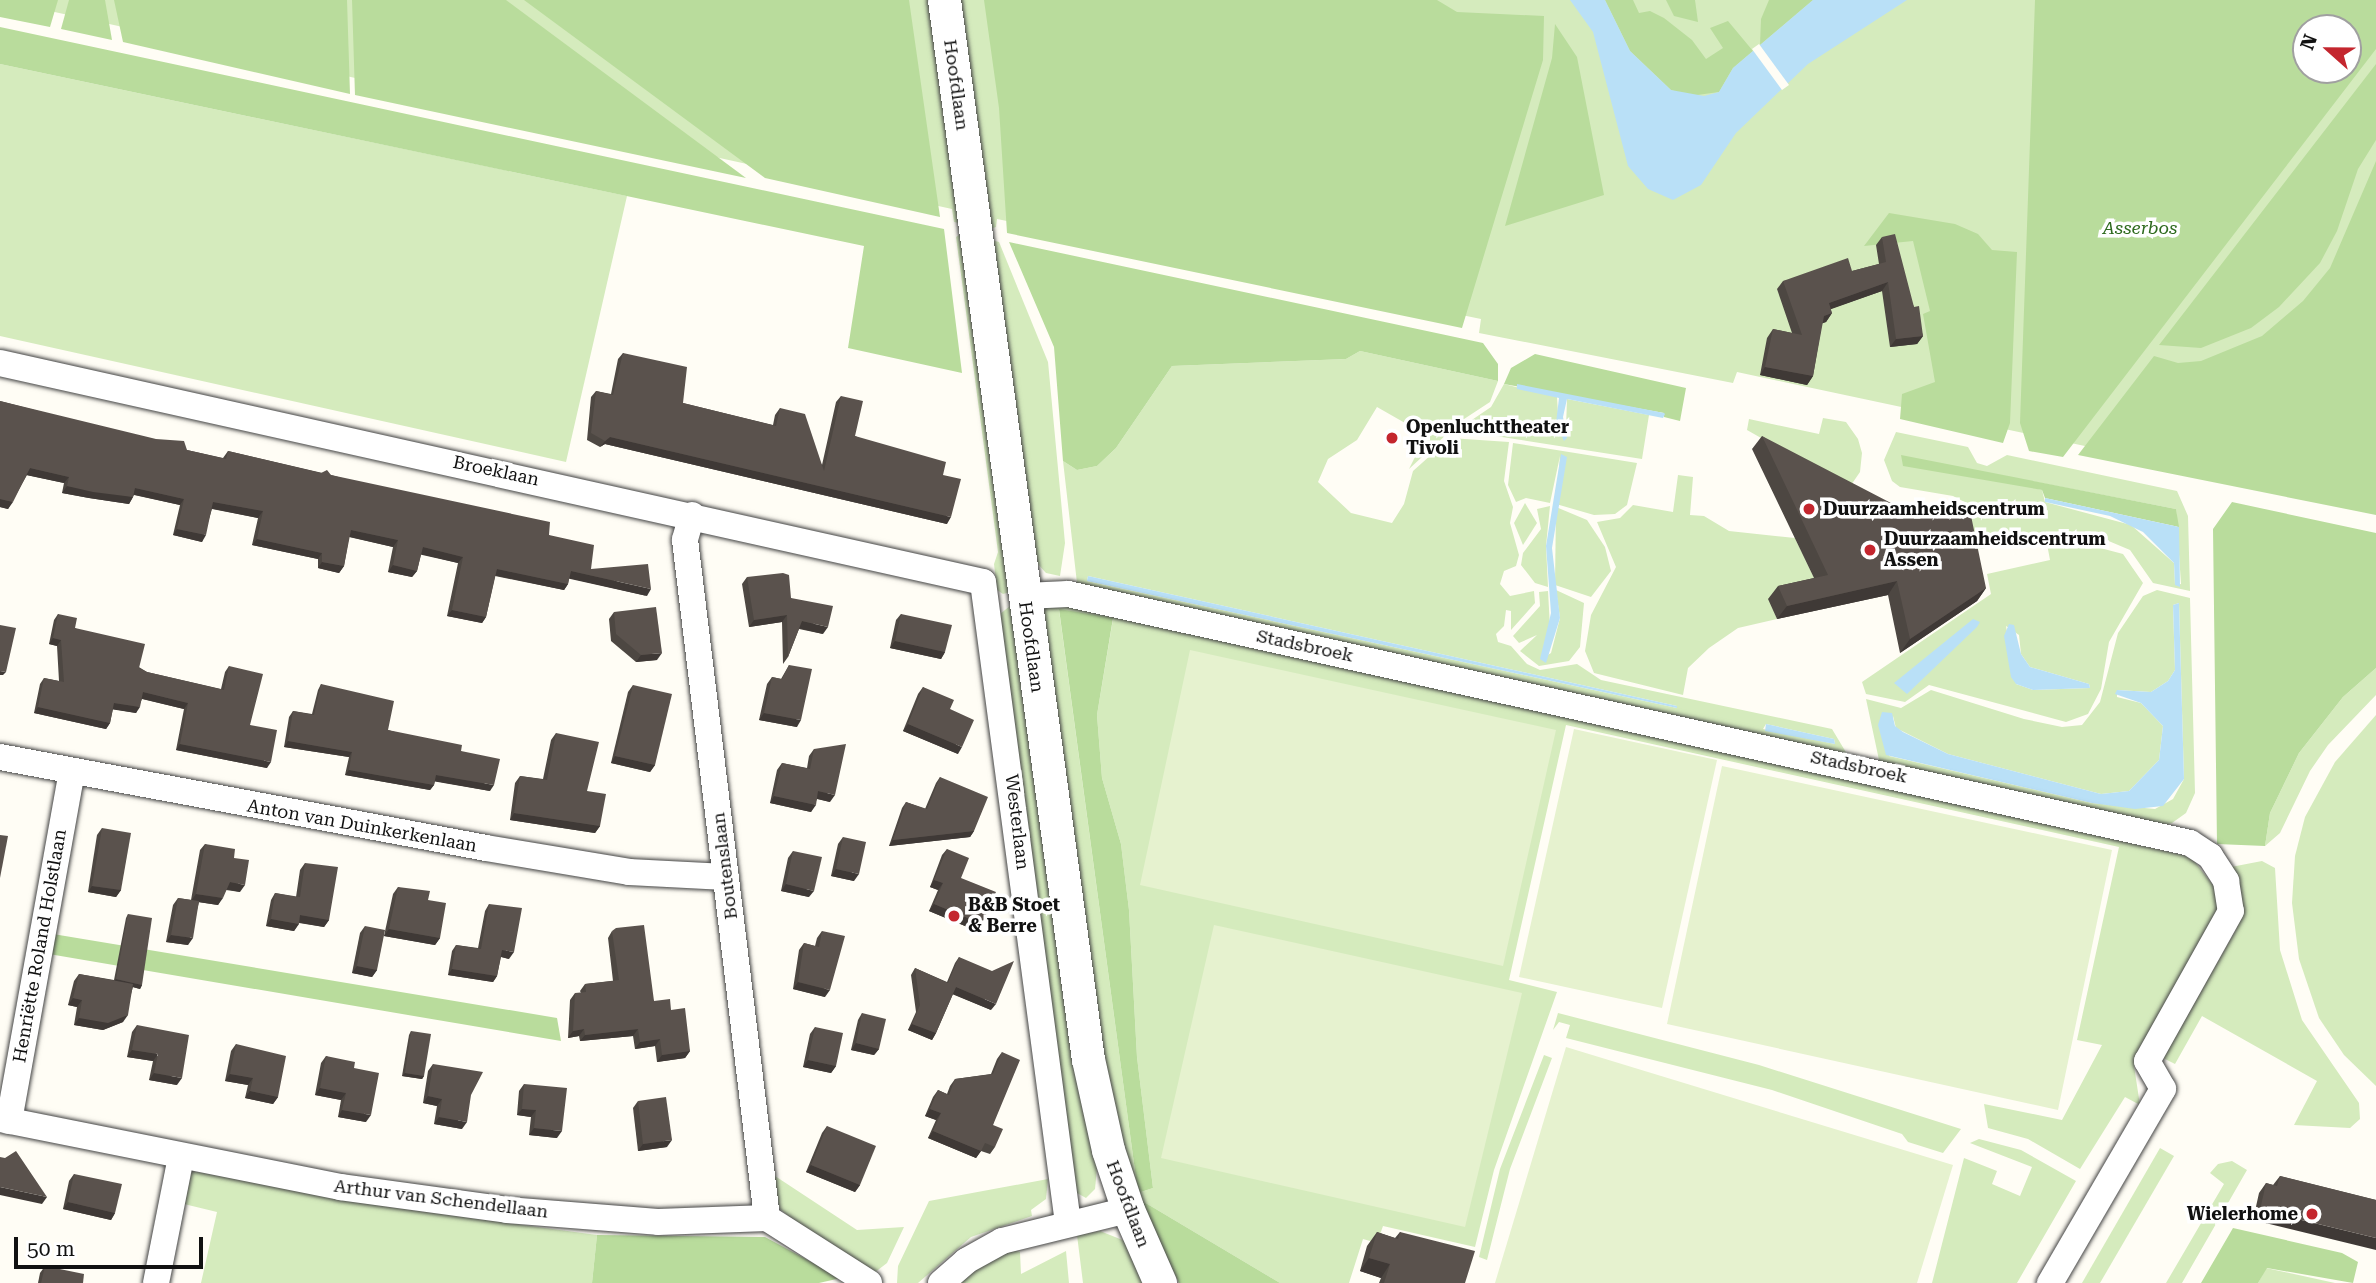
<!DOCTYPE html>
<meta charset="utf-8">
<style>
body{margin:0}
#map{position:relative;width:2376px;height:1283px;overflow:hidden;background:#fffdf5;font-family:"Roboto Serif",serif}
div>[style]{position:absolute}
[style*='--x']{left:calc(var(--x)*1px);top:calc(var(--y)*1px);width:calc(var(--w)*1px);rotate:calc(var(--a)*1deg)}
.green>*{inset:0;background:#d5ebbd}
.forest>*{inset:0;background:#b9dc9c}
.pitch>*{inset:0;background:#e6f2cf}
.water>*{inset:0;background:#b9e0f7}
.pier>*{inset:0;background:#fffdf5}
.roads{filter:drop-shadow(0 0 2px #444) drop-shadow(0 0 2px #444)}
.minor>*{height:26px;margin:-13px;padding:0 13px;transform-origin:13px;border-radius:13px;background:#fff}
.tertiary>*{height:33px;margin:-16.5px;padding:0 16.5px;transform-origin:16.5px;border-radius:16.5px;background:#fff}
.wall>*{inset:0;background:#4d4742}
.shaded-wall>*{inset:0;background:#3f3936}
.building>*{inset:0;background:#5a524d}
.dots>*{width:19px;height:19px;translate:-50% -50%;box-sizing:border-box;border:4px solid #fff;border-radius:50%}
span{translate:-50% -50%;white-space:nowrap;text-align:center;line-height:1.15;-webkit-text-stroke:7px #fff;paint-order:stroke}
.street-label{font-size:18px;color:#111}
.park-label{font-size:18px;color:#2f6b1f;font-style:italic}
.poi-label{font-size:18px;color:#111;font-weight:700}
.left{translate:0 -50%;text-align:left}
.right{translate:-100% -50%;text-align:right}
.north{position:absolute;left:2292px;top:14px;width:70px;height:70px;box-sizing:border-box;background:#fff;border:2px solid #a0a0a0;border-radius:50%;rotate:291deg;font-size:19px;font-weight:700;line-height:28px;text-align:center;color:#111}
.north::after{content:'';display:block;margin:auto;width:24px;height:32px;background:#c4262e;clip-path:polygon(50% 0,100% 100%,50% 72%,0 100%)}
.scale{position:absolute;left:14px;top:1237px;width:189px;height:32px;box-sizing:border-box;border:4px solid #111;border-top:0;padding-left:9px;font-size:21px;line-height:24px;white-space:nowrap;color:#111;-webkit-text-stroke:5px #fff;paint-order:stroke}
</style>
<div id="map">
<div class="green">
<i style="clip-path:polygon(evenodd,0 0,2376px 0,2376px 508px,1737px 372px,1733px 383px,1479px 333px,1481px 319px,997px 219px,996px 227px,990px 229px,954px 222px,952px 209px,0 0,2306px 28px,2348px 28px,2348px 70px,2306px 70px,2306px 28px)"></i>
<i style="clip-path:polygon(0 64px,627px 196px,566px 462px,0 336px)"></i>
<i style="clip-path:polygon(963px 232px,1010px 592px,1003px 594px,997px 590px,994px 564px,998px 552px,956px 237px)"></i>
<i style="clip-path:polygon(991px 240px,999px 242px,1048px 362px,1065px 543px,1060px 576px,1046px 573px,1036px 562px)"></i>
<i style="clip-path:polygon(evenodd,1360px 351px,1498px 381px,1490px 402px,1461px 421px,1409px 469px,1426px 435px,1377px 407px,1357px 440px,1328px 459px,1318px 482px,1351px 513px,1392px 523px,1404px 504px,1413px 471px,1450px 438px,1509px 442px,1504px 481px,1513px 507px,1510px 523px,1519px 555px,1516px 566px,1504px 571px,1500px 584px,1510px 596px,1534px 591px,1535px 603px,1511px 630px,1511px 611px,1506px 610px,1504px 626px,1496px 634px,1498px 642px,1511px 646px,1527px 664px,1540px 670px,1577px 664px,1601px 680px,1832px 729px,1850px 759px,1077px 583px,1063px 461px,1077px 470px,1097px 466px,1116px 448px,1172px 366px,1346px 359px,1360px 351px,1088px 576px,1677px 706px,1677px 708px,1087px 581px,1088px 576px,1360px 351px,1766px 724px,1834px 739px,1835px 744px,1763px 729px,1766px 724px)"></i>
<i style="clip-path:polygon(1504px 384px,1557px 397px,1559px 430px,1566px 428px,1567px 399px,1649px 415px,1642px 459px,1457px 430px,1491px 407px)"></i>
<i style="clip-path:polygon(1823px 418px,1846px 422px,1858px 439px,1862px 453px,1860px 472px,1849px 488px,1747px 430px,1749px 419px,1819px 434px)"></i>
<i style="clip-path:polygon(evenodd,1896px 432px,1968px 447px,1977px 463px,1987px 466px,2007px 455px,2177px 491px,2188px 516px,2190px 591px,2153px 583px,2130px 550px,2092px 534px,2070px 533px,1969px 551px,1961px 522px,1982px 516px,1980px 510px,1953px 496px,1900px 487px,1892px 481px,1884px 460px,1896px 432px,1901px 456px,2176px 509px,2181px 584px,2175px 585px,2174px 563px,2131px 525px,2045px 502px,2042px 490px,1901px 456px)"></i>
<i style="clip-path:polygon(1513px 443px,1637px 463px,1627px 505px,1615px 514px,1594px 515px,1556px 504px,1560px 456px,1550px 503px,1526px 498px,1516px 502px,1508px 485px)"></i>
<i style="clip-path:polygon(1678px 475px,1693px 477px,1690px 515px,1704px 516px,1729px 531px,1795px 538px,1819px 588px,1769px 599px,1777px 619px,1738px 628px,1709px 648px,1688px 668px,1683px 695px,1594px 673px,1585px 651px,1591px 615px,1616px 567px,1597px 522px,1620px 518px,1633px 505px,1673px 512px)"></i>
<i style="clip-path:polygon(1525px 503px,1537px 523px,1523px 545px,1514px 523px)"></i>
<i style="clip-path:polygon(1550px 506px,1546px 546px,1548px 587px,1535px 583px,1521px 565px,1523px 553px,1541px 529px,1537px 509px)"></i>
<i style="clip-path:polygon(1556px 507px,1587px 520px,1605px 547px,1611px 571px,1591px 597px,1555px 585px)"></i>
<i style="clip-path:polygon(evenodd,2070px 540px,2123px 554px,2143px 583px,2109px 642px,2101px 689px,2088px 714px,2066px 722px,1929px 685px,1905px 702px,1866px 694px,1862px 682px,1991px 594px,1987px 574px,2050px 560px,2047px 544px,2070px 540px,2006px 626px,2019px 635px,2021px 654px,2030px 667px,2089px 684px,2090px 688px,2033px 690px,2016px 684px,2006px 626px)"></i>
<i style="clip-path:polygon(1556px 590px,1584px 603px,1580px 647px,1569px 661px,1539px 666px,1520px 651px,1537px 635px,1519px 643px,1513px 636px,1540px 606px,1539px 592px,1548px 591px,1550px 627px,1541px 659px,1551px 653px,1560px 618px)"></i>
<i style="clip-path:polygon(evenodd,2157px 590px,2190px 598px,2195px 793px,2186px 813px,2172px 823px,2165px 825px,1883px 766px,1879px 760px,1866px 699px,1901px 708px,1931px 690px,2024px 719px,2062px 727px,2082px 725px,2100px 702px,2118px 633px,2143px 596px,2157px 590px,2179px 603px,2184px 779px,2173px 799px,2155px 809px,2092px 803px,1889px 756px,1893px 716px,1896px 728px,1948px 754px,2101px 794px,2129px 791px,2159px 760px,2163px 726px,2141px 703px,2117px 697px,2117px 690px,2151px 692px,2168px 681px,2175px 670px,2173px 605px,2179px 603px)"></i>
<i style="clip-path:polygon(evenodd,1057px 600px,2191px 857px,2216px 889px,2220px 915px,2134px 1066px,2140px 1105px,2125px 1097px,2080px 1169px,2028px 1139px,1988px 1128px,1984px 1104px,2062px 1120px,2102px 1045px,2077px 1040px,2119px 847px,1566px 725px,1509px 980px,1557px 992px,1494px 1170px,1475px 1247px,1383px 1226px,1377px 1243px,1363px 1239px,1349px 1283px,1280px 1283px,1139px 1199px,1101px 1059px,1042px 614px,1044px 607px,1057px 600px,1059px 610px,1113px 619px,1097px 715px,1102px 778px,1121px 844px,1129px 910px,1137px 1057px,1153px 1188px,1138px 1193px,1059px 610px)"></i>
<i style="clip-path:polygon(1010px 606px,1097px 1168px,1095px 1189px,1086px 1198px,1077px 1193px,1000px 614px)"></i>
<i style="clip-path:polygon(2376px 668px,2376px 695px,2328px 745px,2310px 771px,2280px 833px,2265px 846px,2270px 813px,2299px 753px,2343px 697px)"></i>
<i style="clip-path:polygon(2376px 715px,2376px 1086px,2344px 1055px,2319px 1018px,2299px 959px,2292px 903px,2295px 856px,2305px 817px,2335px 762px)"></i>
<i style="clip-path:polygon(2262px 861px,2275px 868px,2280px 950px,2302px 1020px,2359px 1103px,2360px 1119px,2350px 1128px,2294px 1125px,2317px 1081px,2202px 1016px,2175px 1064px,2163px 1058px,2237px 928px,2231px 867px)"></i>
<i style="clip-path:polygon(1558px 1013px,1759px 1065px,1961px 1129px,1943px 1153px,1908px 1142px,1902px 1134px,1772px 1090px,1566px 1038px,1570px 1025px,1559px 1022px,1553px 1030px)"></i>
<i style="clip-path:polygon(1544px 1055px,1552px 1058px,1510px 1169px,1487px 1260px,1479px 1257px,1500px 1169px)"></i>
<i style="clip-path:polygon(1979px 1139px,2021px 1150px,2076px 1181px,2017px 1283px,1932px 1283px,1964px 1158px,1997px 1171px,1992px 1184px,2020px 1196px,2032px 1167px,1970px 1143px)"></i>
<i style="clip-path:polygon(2160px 1148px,2174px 1156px,2100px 1283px,2082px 1283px)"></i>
<i style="clip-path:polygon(2232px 1161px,2247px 1170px,2182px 1283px,2166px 1283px,2224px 1184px,2210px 1173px,2218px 1164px)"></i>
<i style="clip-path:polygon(192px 1171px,397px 1208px,597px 1235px,592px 1283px,201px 1283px,217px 1212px,184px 1204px)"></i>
<i style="clip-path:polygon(772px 1174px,857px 1230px,904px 1227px,887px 1263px,874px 1273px,805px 1230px,780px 1209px)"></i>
<i style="clip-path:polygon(1048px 1179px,1046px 1199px,1031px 1210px,1032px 1216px,971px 1237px,918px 1283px,897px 1283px,898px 1266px,929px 1201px)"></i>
<i style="clip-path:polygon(1100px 1231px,1125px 1241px,1142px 1283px,1083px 1283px,1077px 1235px)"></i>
<i style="clip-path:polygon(1014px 1250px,1020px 1252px,1021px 1274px,1066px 1251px,1069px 1283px,957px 1283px,976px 1267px)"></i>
<i style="clip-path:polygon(2266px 1268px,2335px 1283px,2258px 1283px)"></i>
</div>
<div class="forest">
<i style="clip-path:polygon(0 0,58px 0,50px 27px,0 17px)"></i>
<i style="clip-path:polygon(69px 0,105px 0,112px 40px,61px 29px)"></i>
<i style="clip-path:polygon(114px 0,347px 0,350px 94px,123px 42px)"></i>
<i style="clip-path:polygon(352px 0,506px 0,746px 178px,355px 95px)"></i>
<i style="clip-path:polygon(524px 0,909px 0,940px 217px,765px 178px)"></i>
<i style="clip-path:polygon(984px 0,1437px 0,1457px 12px,1544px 16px,1543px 60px,1462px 328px,1007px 233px,999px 108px)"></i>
<i style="clip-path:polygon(1605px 0,1633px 0,1639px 13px,1650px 11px,1664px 18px,1692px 40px,1706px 59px,1723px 48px,1710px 28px,1728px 21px,1753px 51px,1733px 68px,1719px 92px,1690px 96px,1671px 90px,1630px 51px)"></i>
<i style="clip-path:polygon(1666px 0,1695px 0,1698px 22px,1674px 16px)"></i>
<i style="clip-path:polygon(1769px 0,1813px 0,1760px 45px,1761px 19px)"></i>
<i style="clip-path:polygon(evenodd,2035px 0,2376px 0,2376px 49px,2063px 457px,2029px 451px,2020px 423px,2035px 0,2306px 28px,2348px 28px,2348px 70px,2306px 70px,2306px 28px)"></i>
<i style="clip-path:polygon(1555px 24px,1577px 57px,1604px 195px,1505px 226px,1552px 58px)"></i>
<i style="clip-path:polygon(0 27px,944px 229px,962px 373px,848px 348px,864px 246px,0 64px)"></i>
<i style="clip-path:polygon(2376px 64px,2376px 140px,2358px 169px,2337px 231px,2320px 263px,2279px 307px,2251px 328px,2201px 348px,2159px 345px)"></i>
<i style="clip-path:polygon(2376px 161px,2376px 515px,2078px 455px,2154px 356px,2178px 363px,2201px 361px,2262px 336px,2303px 301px,2330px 268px)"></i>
<i style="clip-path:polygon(1889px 213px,1955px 224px,1978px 234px,1992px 250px,2017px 252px,2010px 423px,2003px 443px,1900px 419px,1902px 394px,1935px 382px,1923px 314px,1930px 311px,1913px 241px,1864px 246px)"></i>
<i style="clip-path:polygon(1009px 242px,1483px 343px,1498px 364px,1498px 381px,1360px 351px,1346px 359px,1172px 366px,1116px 448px,1097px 466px,1077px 470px,1063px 461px,1054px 347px)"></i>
<i style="clip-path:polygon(1535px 354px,1686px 388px,1680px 421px,1664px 417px,1664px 413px,1504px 384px,1511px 368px)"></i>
<i style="clip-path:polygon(1901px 455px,2176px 509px,2179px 527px,2045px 498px,2042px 490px,1903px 466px)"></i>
<i style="clip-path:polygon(2232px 502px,2376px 533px,2376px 668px,2343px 697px,2299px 753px,2270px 813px,2265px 846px,2217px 844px,2213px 529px)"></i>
<i style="clip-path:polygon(1059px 609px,1113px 618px,1097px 715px,1102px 778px,1121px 844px,1129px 910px,1137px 1057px,1153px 1188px,1138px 1193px)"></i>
<i style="clip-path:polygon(47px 933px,557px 1018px,561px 1041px,43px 953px)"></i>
<i style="clip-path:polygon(1139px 1199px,1280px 1283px,1179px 1283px)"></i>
<i style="clip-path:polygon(2233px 1228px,2342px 1253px,2358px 1262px,2353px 1283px,2267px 1268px,2258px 1283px,2201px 1283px)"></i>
<i style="clip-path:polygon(597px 1235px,765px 1237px,841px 1278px,819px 1283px,592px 1283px)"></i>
</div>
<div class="pitch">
<i style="clip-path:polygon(1190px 650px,1556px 730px,1503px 966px,1140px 885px)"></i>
<i style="clip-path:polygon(1574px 729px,1717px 760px,1662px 1008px,1519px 977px)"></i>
<i style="clip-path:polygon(1722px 766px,2112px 850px,2058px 1110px,1667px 1024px)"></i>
<i style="clip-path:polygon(1214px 925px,1522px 993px,1465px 1227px,1161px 1158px)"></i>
<i style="clip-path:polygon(1566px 1047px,1953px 1165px,1917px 1283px,1495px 1283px)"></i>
</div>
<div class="water">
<i style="clip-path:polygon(1570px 0,1605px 0,1630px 51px,1671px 90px,1704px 96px,1719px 92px,1733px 68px,1813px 0,1907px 0,1808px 64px,1736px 133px,1701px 185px,1673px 200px,1648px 189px,1628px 166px,1593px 32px)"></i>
<i style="clip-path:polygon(1517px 384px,1664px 413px,1665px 414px,1663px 418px,1567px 399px,1563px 417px,1567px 438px,1564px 441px,1556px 423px,1559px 398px,1517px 389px)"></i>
<i style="clip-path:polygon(1561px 454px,1567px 457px,1552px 548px,1560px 618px,1546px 663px,1540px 659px,1551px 613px,1546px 546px)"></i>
<i style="clip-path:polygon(2045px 498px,2179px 527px,2180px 587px,2175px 585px,2174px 563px,2143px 532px,2110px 516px,2045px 502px)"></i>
<i style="clip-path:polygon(1088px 576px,1677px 706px,1677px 708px,1087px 581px)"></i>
<i style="clip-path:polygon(2179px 603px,2184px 779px,2163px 806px,2135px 809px,2092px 803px,1886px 755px,1878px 725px,1882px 712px,1892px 713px,1895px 726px,1903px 732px,1948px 754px,2101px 794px,2129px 791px,2159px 760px,2163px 726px,2141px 703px,2115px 694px,2117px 690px,2151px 692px,2168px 681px,2175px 670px,2173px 605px)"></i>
<i style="clip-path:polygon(1973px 619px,1980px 622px,1977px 627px,1907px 694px,1894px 683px)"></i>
<i style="clip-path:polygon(2009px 624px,2014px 625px,2021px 654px,2030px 667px,2089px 684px,2090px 688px,2033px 690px,2016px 684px,2011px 677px,2004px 636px)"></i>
<i style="clip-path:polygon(1766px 724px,1834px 739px,1835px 744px,1765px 731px)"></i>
</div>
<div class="pier">
<i style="clip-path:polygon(1759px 44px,1789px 85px,1782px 90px,1752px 49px)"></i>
</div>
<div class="roads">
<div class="minor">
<i style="--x:0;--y:363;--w:1007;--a:12.56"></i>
<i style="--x:983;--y:582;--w:647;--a:82.45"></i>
<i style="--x:692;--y:515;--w:26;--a:106"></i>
<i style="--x:685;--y:540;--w:683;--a:83.1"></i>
<i style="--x:1025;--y:596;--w:43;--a:-2.7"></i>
<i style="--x:1068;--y:594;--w:1149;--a:12.51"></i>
<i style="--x:2190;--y:843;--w:24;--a:33"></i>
<i style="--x:2210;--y:856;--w:30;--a:57"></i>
<i style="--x:2226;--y:881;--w:30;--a:81"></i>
<i style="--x:2231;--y:911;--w:172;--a:119.2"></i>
<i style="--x:2147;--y:1061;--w:32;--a:60"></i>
<i style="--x:2163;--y:1089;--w:225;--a:120.2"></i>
<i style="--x:0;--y:757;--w:494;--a:10.6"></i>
<i style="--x:486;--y:848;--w:145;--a:9.5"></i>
<i style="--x:629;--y:872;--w:97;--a:3"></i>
<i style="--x:0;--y:1119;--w:347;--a:11.3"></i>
<i style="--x:340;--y:1187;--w:169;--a:7.8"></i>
<i style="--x:507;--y:1210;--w:151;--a:4.5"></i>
<i style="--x:658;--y:1222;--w:109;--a:-2.1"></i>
<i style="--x:767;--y:1218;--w:121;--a:32.5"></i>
<i style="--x:9;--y:1121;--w:355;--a:-79.8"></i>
<i style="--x:156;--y:1283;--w:128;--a:-78.8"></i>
<i style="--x:941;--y:1283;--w:33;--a:-41"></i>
<i style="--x:966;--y:1261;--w:41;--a:-29.1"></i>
<i style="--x:1002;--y:1241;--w:130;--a:-13.8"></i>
</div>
<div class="tertiary">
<i style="--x:944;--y:0;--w:1069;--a:82.26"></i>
<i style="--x:1088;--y:1059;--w:93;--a:77.6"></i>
<i style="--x:1108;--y:1150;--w:63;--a:71.6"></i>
<i style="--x:1128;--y:1210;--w:80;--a:66.3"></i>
</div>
</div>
<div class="wall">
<i style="clip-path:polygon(1882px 237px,1914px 307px,1923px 336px,1917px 344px,1890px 347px,1882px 291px,1830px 309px,1832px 313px,1826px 322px,1822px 323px,1813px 376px,1807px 385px,1760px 375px,1767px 338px,1773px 329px,1792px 333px,1777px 289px,1783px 281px,1852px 271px,1879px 264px,1876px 245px)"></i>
<i style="clip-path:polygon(623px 353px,683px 403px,773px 425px,775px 415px,780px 408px,822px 465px,836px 402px,841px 396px,855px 436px,943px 475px,947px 524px,605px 444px,600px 447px,587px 440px,591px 397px,596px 391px,611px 394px,618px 359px)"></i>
<i style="clip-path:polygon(0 401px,187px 450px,223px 458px,228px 451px,331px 475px,549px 535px,591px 569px,647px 596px,569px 578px,568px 584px,564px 590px,495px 576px,486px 617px,482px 623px,447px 616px,458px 563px,421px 554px,417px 571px,412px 577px,388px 572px,393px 547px,349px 537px,344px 566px,339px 573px,318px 568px,318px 559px,252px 545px,258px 518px,212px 509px,202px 542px,173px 535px,180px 505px,134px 495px,129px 504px,89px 498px,62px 493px,64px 483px,27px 475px,8px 509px,0 507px)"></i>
<i style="clip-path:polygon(1762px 436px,1986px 588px,1977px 601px,1900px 653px,1888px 595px,1777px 619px,1768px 599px,1778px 586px,1814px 578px,1752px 449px)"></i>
<i style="clip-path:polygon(747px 577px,791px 598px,823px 634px,799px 629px,788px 657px,783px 664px,782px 622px,749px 627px,742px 584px)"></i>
<i style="clip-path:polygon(614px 612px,657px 660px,636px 662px,611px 641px,609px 619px)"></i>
<i style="clip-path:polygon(58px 614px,75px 628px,147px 672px,221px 689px,225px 672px,229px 666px,250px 725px,267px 768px,176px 750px,184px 709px,142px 699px,136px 713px,113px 709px,110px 723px,106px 729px,34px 713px,40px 684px,44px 678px,59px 681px,57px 646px,49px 644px,54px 620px)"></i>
<i style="clip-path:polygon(901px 614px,945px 652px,941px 659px,890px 648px,896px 620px)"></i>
<i style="clip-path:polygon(789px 665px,797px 727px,759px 720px,767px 684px,772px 677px,781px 679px)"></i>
<i style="clip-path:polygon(321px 684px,388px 730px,461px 751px,490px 791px,435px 781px,434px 785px,430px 790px,345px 775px,349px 757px,284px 747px,289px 717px,293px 711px,312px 714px,318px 690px)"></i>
<i style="clip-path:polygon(633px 685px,655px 765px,650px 772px,611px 763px,628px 692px)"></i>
<i style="clip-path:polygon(923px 687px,950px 709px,958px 754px,903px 731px,918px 694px)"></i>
<i style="clip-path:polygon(556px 733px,587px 791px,600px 826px,595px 833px,510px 820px,515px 783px,520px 776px,543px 779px,551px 740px)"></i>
<i style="clip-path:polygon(814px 749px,830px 802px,817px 799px,811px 812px,770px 803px,777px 770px,782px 763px,807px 768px,809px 756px)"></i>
<i style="clip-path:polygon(940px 777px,974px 831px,970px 837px,889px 846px,902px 808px,906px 802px,925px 809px,936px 783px)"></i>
<i style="clip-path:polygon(102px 828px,121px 890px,116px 897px,88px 892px,97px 835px)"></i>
<i style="clip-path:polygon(843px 837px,854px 881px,831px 876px,838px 844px)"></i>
<i style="clip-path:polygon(205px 844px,234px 858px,240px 892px,226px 890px,218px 905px,199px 902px,188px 945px,166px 942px,173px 905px,178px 898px,191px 900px,200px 850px)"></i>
<i style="clip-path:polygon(947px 849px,982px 924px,977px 931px,929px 911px,938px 890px,930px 887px,942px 855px)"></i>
<i style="clip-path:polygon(793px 851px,809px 897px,781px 891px,788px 858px)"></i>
<i style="clip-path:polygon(305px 863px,329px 920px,324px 927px,299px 923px,294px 931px,266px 926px,271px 900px,275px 893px,296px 897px,300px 870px)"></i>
<i style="clip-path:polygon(398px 887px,428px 900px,440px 938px,435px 945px,384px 936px,393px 894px)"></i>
<i style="clip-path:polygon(489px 904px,509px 959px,501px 957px,497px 976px,493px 982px,448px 975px,452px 951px,456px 945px,478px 948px,485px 911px)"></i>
<i style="clip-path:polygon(128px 914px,142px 985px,140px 989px,133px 987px,123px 1022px,103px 1030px,74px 1025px,77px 1007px,68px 1005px,74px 981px,79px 974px,114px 980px,126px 918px)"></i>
<i style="clip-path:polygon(365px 926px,377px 970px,372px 977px,352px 973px,360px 933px)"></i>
<i style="clip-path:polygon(612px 931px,654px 1001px,671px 1010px,690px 1051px,685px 1058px,657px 1062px,655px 1046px,635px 1049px,633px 1036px,580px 1041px,579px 1036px,568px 1038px,570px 1000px,575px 993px,581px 993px,580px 991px,585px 984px,613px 981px,608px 938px)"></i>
<i style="clip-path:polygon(822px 931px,825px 997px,793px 989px,799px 950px,804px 943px,815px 946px,817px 938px)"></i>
<i style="clip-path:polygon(959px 957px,991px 1010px,953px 994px,936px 1033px,932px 1040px,908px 1030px,916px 1012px,911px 975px,915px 968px,947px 982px,955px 963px)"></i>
<i style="clip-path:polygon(862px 1013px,879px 1049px,874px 1055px,851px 1050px,858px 1020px)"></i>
<i style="clip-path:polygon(137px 1025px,177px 1085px,149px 1080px,153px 1061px,127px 1057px,132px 1032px)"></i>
<i style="clip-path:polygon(815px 1027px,836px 1066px,831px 1073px,803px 1067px,810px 1034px)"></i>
<i style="clip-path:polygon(411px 1031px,424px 1076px,422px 1079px,402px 1076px,409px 1035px)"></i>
<i style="clip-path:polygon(236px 1044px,278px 1097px,273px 1104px,245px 1098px,248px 1085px,225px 1081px,231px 1051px)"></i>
<i style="clip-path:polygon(1002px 1052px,993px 1125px,995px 1147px,990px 1154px,981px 1151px,976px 1158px,928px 1138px,936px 1120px,925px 1116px,933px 1097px,938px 1090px,947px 1094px,950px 1086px,955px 1079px,991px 1074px,997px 1059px)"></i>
<i style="clip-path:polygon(326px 1056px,354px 1068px,366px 1122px,338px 1117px,341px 1100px,315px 1095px,321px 1063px)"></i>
<i style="clip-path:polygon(433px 1064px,462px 1129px,434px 1124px,437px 1106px,423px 1103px,428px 1071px)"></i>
<i style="clip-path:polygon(524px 1084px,557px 1138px,529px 1135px,531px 1117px,517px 1115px,519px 1091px)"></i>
<i style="clip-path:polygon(638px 1101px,667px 1147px,638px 1151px,633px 1108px)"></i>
<i style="clip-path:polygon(827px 1126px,860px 1185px,855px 1192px,806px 1172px,822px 1133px)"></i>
<i style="clip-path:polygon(74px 1174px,115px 1213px,111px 1220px,63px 1209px,69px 1181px)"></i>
<i style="clip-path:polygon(2280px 1176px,2376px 1200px,2253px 1220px,2259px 1193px,2266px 1183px,2273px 1185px)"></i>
<i style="clip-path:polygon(1377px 1232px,1395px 1238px,1400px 1232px,1465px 1283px,1379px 1283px,1381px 1278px,1360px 1271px,1367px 1246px)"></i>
<i style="clip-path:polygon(45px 1266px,83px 1283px,38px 1283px,40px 1273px)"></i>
</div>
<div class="shaded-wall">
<i style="clip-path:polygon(1888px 282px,1882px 291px,1823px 312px,1829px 303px)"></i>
<i style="clip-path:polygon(1832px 313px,1826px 322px,1818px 325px,1824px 316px)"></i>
<i style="clip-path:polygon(1923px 336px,1917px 344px,1890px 347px,1896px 339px)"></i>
<i style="clip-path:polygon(1765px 367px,1813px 376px,1807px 385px,1760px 375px)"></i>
<i style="clip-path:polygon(610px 437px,951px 517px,947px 524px,605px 444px,600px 447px,605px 441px)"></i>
<i style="clip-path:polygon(30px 468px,69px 477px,64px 483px,26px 475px)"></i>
<i style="clip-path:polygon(67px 486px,133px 497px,129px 504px,89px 498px,62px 493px)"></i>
<i style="clip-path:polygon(135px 488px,184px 499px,180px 505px,131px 494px)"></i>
<i style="clip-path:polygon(0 499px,13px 502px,8px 509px,0 507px)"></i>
<i style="clip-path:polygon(213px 502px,263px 511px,258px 518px,209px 508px)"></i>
<i style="clip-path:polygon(177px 529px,206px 535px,202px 542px,173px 535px)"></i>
<i style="clip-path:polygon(351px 530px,398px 540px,393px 547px,346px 536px)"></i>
<i style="clip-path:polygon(257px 539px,322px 553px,318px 559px,252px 545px)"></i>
<i style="clip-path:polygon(423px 547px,463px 557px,458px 563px,418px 554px)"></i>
<i style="clip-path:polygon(322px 562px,344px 566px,339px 573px,318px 568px)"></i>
<i style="clip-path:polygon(393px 565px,417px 571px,412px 577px,388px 572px)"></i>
<i style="clip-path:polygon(497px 569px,568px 584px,564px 590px,493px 575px)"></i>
<i style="clip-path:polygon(571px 571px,651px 589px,647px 596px,566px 578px)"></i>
<i style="clip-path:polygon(1897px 581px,1888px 595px,1777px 619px,1787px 606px)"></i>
<i style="clip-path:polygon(1986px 588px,1977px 601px,1900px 653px,1910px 639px)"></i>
<i style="clip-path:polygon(452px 610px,486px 617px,482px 623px,447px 616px)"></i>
<i style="clip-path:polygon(787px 615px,782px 622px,749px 627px,754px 620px)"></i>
<i style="clip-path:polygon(802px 621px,828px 627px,823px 634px,798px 628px)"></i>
<i style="clip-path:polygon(53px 638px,61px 640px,57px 646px,49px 644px)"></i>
<i style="clip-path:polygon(895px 641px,945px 652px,941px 659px,890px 648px)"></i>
<i style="clip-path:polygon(662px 653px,657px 660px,636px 662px,641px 655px)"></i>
<i style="clip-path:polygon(0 671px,6px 672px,3px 675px,0 675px)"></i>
<i style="clip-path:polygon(143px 692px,188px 703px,184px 709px,139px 698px)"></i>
<i style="clip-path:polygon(114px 703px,140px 707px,136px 713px,110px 709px)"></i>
<i style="clip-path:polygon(38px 707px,110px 723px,106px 729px,34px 713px)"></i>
<i style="clip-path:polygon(764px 713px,801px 720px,797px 727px,759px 720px)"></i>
<i style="clip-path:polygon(908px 724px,962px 747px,958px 754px,903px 731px)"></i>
<i style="clip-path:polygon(288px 741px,352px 752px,349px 757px,284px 747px)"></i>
<i style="clip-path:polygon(180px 744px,271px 762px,267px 768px,176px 750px)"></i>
<i style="clip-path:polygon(615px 756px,655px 765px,650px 772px,611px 763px)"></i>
<i style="clip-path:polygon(349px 770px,434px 785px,430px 790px,345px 775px)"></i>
<i style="clip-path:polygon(436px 775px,494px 785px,490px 791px,432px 781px)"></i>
<i style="clip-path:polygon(818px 791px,835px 795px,830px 802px,814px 798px)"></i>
<i style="clip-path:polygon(774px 796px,816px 805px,811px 812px,770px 803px)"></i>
<i style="clip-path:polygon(514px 813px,600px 826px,595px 833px,510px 820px)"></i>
<i style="clip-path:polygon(974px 831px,970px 837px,889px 846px,893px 840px)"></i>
<i style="clip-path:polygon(836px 869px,859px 874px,854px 881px,831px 876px)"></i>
<i style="clip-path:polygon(934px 880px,943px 883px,938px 890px,930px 887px)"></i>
<i style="clip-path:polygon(230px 882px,245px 885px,240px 892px,225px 889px)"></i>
<i style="clip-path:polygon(786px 884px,814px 891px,809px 897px,781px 891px)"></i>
<i style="clip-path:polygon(92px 886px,121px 890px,116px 897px,88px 892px)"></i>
<i style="clip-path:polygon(196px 894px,223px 898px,218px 905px,191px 901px)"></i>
<i style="clip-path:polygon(934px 904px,982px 924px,977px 931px,929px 911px)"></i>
<i style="clip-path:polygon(300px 915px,329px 920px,324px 927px,296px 922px)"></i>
<i style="clip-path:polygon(271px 919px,299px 924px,294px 931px,266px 926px)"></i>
<i style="clip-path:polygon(389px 929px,440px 938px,435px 945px,384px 936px)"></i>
<i style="clip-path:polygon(171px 935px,193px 938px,188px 945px,166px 942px)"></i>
<i style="clip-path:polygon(502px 950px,514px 952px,509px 959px,498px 956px)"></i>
<i style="clip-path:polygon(357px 966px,377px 970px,372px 977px,352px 973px)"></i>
<i style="clip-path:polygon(452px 969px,497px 976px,493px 982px,448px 975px)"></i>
<i style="clip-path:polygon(116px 979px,142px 985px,140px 989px,114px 982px)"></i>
<i style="clip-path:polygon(798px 982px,830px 990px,825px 997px,793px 989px)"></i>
<i style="clip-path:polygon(956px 987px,996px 1004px,991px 1010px,952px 994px)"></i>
<i style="clip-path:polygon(73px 998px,82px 1000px,77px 1007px,68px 1005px)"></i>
<i style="clip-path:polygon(128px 1015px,123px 1022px,103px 1030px,74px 1025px,79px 1018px)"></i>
<i style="clip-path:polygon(912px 1024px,936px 1033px,932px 1040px,908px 1030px)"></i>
<i style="clip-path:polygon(584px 1029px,579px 1036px,568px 1038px,573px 1031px)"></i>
<i style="clip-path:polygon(638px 1029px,633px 1036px,580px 1041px,585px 1035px)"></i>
<i style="clip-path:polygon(660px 1039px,655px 1046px,635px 1049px,640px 1042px)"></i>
<i style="clip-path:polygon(856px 1043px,879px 1049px,874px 1055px,851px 1050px)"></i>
<i style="clip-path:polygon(132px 1050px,158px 1054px,153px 1061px,127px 1057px)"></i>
<i style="clip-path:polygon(690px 1051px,685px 1058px,657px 1062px,662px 1055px)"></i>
<i style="clip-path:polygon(808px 1060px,836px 1066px,831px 1073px,803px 1067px)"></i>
<i style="clip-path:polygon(154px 1073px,182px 1078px,177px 1085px,149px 1080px)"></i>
<i style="clip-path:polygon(405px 1073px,424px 1076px,422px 1079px,402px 1076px)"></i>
<i style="clip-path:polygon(230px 1074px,253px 1078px,248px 1085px,225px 1081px)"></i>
<i style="clip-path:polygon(320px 1088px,346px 1093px,341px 1100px,315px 1095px)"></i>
<i style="clip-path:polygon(250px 1091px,278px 1097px,273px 1104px,245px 1098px)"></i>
<i style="clip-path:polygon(428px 1096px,442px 1099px,437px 1106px,423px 1103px)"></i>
<i style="clip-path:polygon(522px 1109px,536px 1110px,531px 1117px,517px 1115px)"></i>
<i style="clip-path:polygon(930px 1109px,941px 1113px,936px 1120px,925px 1116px)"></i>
<i style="clip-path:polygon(342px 1110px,371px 1115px,366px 1122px,338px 1117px)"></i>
<i style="clip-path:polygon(439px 1117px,467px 1122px,462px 1129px,434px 1124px)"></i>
<i style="clip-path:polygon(534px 1128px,562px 1131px,557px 1138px,529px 1135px)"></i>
<i style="clip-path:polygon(933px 1131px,981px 1151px,976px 1158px,928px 1138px)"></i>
<i style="clip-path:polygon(672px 1140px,667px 1147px,638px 1151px,643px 1144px)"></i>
<i style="clip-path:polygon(811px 1165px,860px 1185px,855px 1192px,806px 1172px)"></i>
<i style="clip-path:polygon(0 1187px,47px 1197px,42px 1204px,0 1195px)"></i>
<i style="clip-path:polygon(68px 1202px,115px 1213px,111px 1220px,63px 1209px)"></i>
<i style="clip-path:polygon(2260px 1210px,2376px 1238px,2376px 1250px,2253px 1220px)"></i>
<i style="clip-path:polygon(1369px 1258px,1390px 1264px,1381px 1278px,1360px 1271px)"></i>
</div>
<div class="building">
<i style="clip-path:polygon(1895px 234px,1914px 307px,1919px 306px,1923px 336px,1896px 339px,1888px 282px,1829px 303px,1832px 313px,1824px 316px,1813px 376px,1765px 367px,1773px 329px,1802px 335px,1783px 281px,1848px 258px,1852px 271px,1886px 262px,1882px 237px)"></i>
<i style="clip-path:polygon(623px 353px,687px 367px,683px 403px,776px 426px,780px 408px,805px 414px,824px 471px,841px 396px,863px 401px,855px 436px,946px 462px,943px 475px,961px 479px,951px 517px,610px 437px,605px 441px,591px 433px,596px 391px,613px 395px)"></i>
<i style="clip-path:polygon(0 401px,156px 439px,184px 441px,187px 450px,226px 459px,228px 451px,321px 473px,327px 470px,331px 475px,550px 522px,549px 535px,594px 545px,591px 569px,648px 564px,651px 589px,571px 571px,568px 584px,497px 569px,486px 617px,452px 610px,463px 557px,423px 547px,417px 571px,393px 565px,398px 540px,351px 530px,344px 566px,322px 562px,322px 553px,257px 539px,263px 511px,213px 502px,206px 535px,177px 529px,184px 499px,135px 488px,133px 497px,93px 492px,67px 486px,69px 477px,30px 468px,13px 502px,0 499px)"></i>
<i style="clip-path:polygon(1762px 436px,1889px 502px,1925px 509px,1969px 506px,1986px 588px,1910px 639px,1897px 581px,1787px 606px,1778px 586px,1828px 575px)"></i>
<i style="clip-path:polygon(783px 573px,789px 575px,791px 598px,833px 606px,828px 627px,802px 621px,788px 657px,787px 615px,754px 620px,747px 577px)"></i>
<i style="clip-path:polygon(656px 607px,662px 653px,641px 655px,616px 634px,614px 612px)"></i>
<i style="clip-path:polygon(58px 614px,77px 618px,75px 628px,145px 644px,139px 668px,147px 672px,224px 690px,229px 666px,263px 674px,250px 725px,277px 730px,271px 762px,180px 744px,188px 703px,143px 692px,140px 707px,114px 703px,110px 723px,38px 707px,44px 678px,64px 682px,61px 640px,53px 638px)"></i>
<i style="clip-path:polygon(901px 614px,952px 625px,945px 652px,895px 641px)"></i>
<i style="clip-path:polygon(0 625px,16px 628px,6px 672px,0 671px)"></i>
<i style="clip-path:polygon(789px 665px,812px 669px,801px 720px,764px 713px,772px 677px,782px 679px)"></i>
<i style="clip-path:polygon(321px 684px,394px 701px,388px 730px,462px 745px,461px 751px,500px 759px,494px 785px,436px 775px,434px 785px,349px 770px,352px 752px,288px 741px,293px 711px,314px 715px)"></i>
<i style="clip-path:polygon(633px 685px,672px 694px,655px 765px,615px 756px)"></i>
<i style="clip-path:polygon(923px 687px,954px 700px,950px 709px,974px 720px,962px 747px,908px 724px)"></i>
<i style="clip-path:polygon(556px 733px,599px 742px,587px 791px,606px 794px,600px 826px,514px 813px,520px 776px,547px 780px)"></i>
<i style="clip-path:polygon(846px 744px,835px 795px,818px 791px,816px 805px,774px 796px,782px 763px,810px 769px,814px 749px)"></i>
<i style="clip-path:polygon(940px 777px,988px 797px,974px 831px,893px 840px,906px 802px,927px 809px)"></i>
<i style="clip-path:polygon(102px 828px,131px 833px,121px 890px,92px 886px)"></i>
<i style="clip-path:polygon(0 835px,8px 836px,0 878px)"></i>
<i style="clip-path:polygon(843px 837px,866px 842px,859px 874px,836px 869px)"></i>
<i style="clip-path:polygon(205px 844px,235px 849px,234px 858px,249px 860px,245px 885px,230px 882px,223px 898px,196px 894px)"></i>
<i style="clip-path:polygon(947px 849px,969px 858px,961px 878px,996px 892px,982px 924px,934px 904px,943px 883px,934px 880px)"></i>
<i style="clip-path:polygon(793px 851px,822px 857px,814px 891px,786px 884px)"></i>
<i style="clip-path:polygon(305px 863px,338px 867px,329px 920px,300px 915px,299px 924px,271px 919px,275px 893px,300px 897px)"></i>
<i style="clip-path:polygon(398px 887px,430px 891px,428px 900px,446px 903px,440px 938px,389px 929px)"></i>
<i style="clip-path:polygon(178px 898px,199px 901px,193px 938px,171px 935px)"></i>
<i style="clip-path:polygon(489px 904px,522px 908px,514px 952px,502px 950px,497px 976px,452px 969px,456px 945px,481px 949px)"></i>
<i style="clip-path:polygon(128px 914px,152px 918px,142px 985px,116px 979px)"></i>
<i style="clip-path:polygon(644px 925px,654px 1001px,670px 999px,671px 1010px,685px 1008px,690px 1051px,662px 1055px,660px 1039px,640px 1042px,638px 1029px,585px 1035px,584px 1029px,573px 1031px,575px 993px,586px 992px,585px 984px,619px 980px,612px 931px,616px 928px)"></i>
<i style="clip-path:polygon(365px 926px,385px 930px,377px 970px,357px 966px)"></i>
<i style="clip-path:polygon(822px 931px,845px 936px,830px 990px,798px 982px,804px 943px,819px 947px)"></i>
<i style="clip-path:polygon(959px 957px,992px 971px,1014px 961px,996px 1004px,956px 987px,936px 1033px,912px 1024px,920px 1005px,915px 968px,948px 983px)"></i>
<i style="clip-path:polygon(79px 974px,133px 984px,128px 1015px,108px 1023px,79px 1018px,82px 1000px,73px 998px)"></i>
<i style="clip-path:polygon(862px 1013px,886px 1019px,879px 1049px,856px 1043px)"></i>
<i style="clip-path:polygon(137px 1025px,189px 1035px,182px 1078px,154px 1073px,158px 1054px,132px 1050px)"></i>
<i style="clip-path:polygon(815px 1027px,843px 1033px,836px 1066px,808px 1060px)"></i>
<i style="clip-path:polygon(411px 1031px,431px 1034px,424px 1076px,405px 1073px)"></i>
<i style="clip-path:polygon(236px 1044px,286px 1056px,278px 1097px,250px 1091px,253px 1078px,230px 1074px)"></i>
<i style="clip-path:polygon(1002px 1052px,1020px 1060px,993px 1125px,1003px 1129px,995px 1147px,985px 1143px,981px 1151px,933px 1131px,941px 1113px,930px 1109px,938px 1090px,949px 1095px,955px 1079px,993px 1074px)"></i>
<i style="clip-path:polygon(326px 1056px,355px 1062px,354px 1068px,379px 1073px,371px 1115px,342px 1110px,346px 1093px,320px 1088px)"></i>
<i style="clip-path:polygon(433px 1064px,483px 1072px,471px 1095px,467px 1122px,439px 1117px,442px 1099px,428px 1096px)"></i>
<i style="clip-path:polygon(524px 1084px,567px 1088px,562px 1131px,534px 1128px,536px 1110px,522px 1109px)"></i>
<i style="clip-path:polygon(666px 1097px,672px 1140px,643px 1144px,638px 1101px)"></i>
<i style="clip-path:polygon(827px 1126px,876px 1146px,860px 1185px,811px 1165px)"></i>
<i style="clip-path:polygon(16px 1151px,47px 1197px,0 1187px,0 1157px,5px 1158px)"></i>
<i style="clip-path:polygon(74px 1174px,122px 1184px,115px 1213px,68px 1202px)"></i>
<i style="clip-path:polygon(2280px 1176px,2376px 1200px,2376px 1238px,2260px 1210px,2266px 1183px,2277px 1186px)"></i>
<i style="clip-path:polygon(1377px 1232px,1398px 1239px,1400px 1232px,1475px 1251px,1465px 1283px,1384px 1283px,1390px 1264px,1369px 1258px)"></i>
<i style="clip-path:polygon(45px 1266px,84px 1274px,83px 1283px,41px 1283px)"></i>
</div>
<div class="dots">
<i style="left:1392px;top:438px;background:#c4262e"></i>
<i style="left:1809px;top:509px;background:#c4262e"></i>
<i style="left:1870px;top:550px;background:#c4262e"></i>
<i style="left:954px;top:916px;background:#c4262e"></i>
<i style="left:2312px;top:1214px;background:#c4262e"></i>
</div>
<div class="street-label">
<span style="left:956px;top:85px;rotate:82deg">Hoofdlaan</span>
<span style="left:496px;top:471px;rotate:12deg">Broeklaan</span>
<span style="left:1305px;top:646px;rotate:12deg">Stadsbroek</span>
<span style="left:1031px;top:647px;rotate:82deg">Hoofdlaan</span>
<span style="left:1859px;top:767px;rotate:12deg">Stadsbroek</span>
<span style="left:1017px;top:822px;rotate:83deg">Westerlaan</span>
<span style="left:362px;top:826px;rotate:10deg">Anton van Duinkerkenlaan</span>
<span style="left:725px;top:866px;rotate:-97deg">Boutenslaan</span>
<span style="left:40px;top:946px;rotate:-80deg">Henriëtte Roland Holstlaan</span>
<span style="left:441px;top:1199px;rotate:7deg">Arthur van Schendellaan</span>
<span style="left:1128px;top:1204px;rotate:69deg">Hoofdlaan</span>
</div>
<div class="park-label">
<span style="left:2140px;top:228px">Asserbos</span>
</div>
<div class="poi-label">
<span class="left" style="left:1406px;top:438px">Openluchttheater<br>Tivoli</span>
<span class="left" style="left:1823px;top:509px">Duurzaamheidscentrum</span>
<span class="left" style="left:1884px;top:550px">Duurzaamheidscentrum<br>Assen</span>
<span class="left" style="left:968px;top:916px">B&amp;B Stoet<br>&amp; Berre</span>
<span class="right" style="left:2298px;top:1214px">Wielerhome</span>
</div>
<div class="north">N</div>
<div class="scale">50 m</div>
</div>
